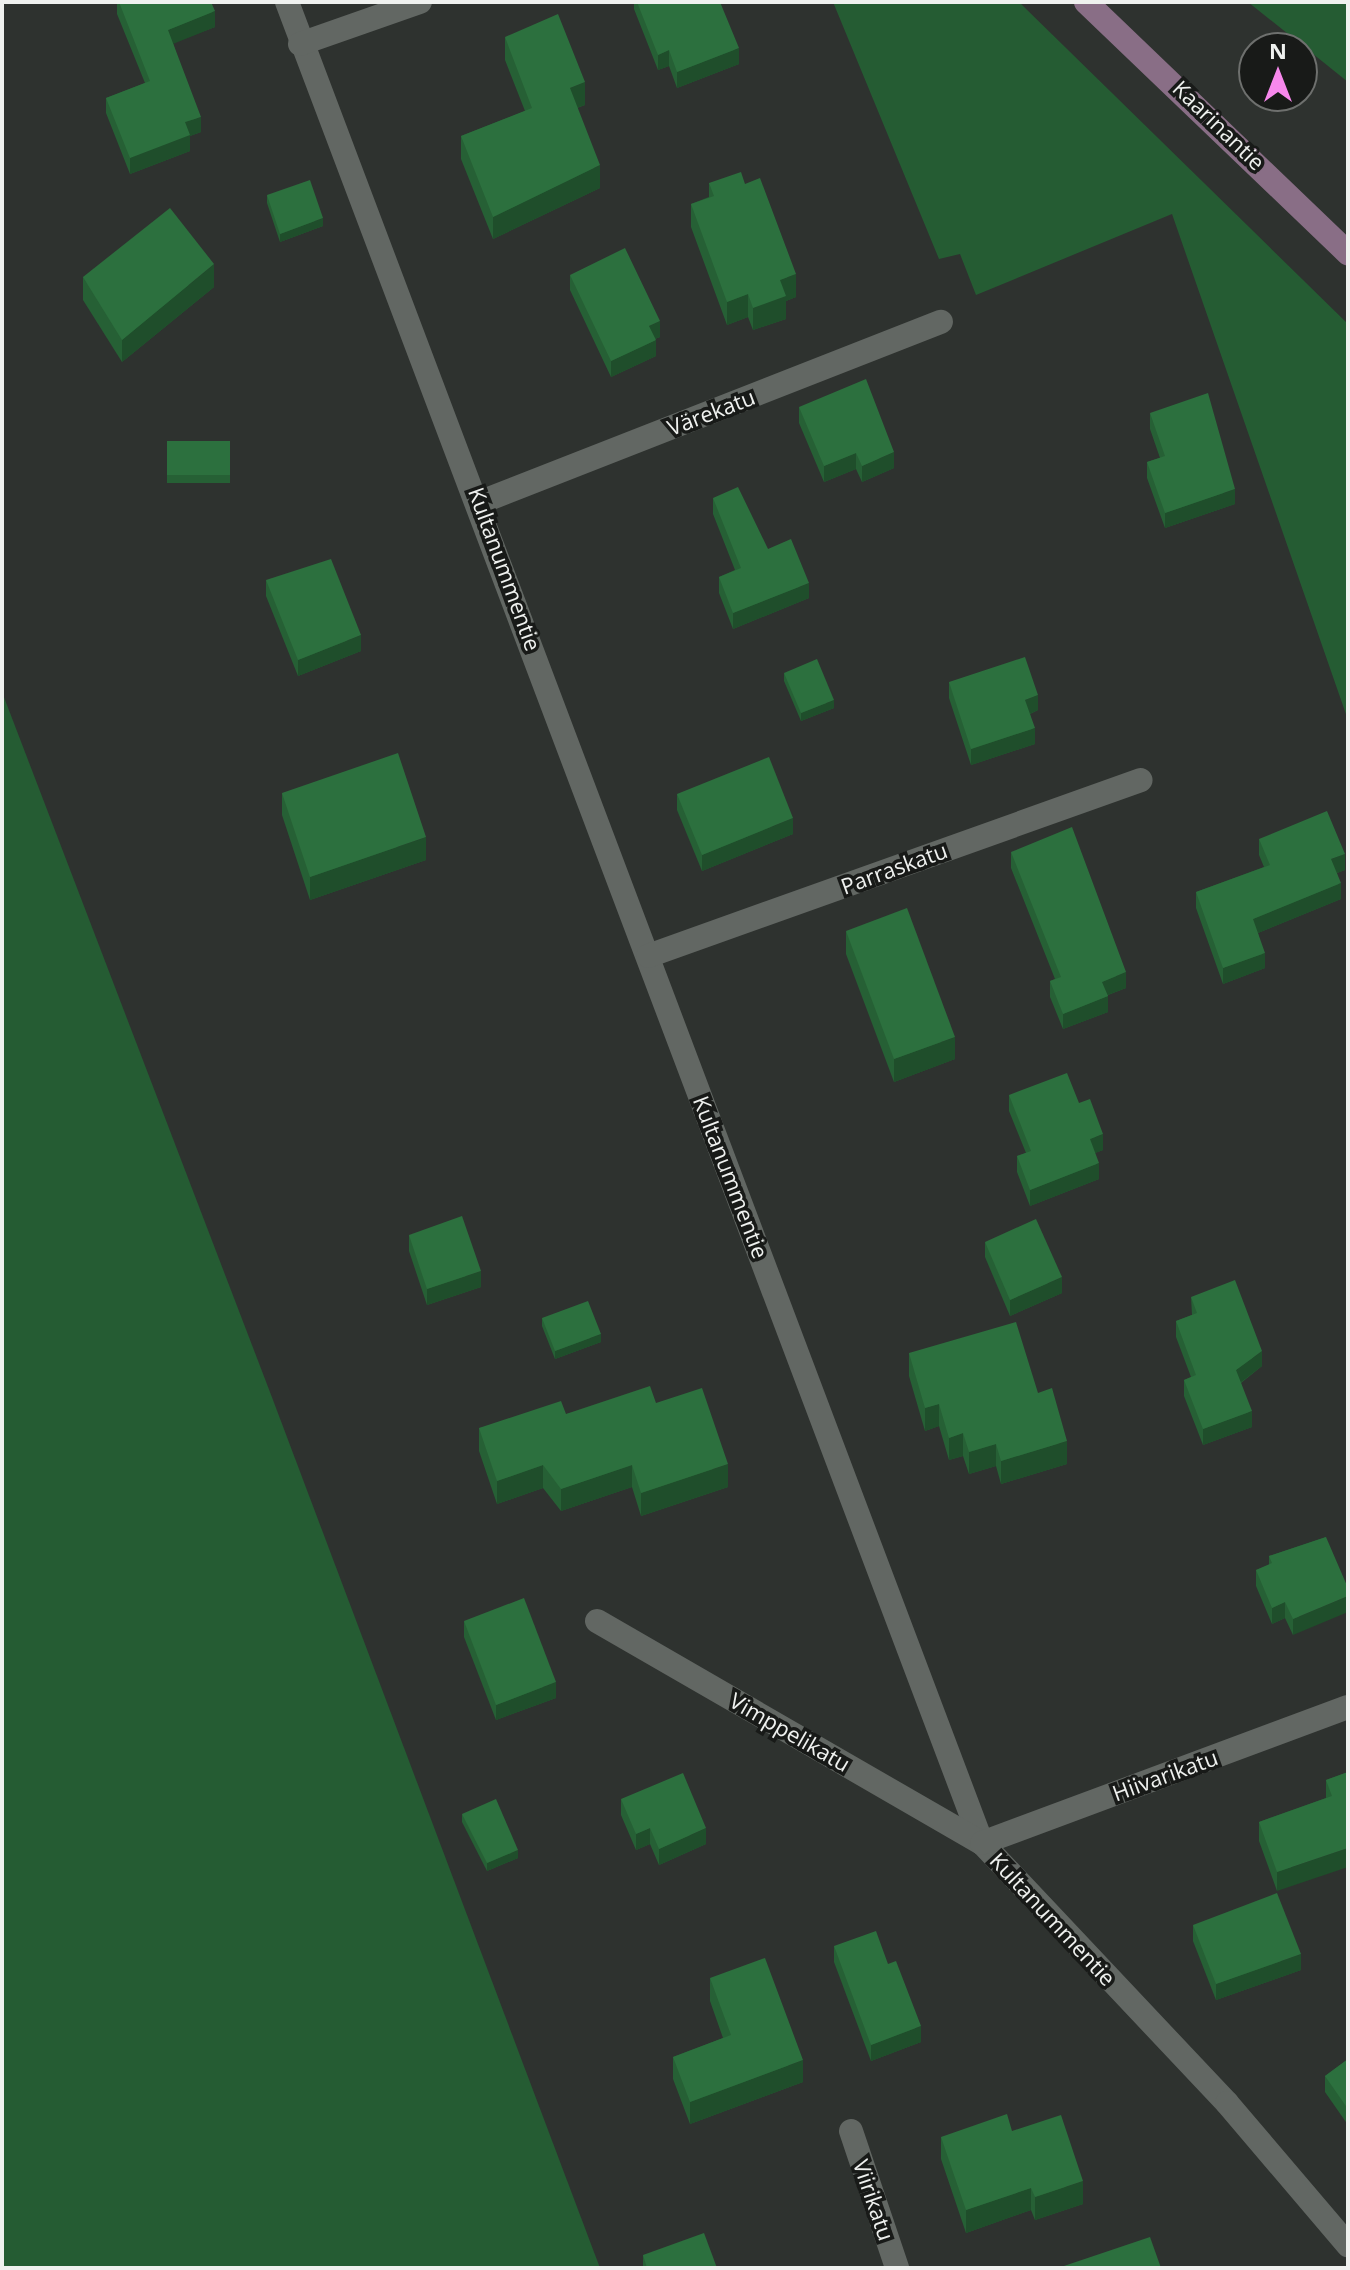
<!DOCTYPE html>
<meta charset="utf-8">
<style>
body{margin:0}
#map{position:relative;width:1350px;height:2270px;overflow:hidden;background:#2e322f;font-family:"Open Sans",sans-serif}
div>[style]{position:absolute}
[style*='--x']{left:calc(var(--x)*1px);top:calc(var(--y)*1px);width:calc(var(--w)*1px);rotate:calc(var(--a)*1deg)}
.green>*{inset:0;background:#255c33}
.minor>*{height:24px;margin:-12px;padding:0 12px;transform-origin:12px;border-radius:12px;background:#626763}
.secondary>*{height:24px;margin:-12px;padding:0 12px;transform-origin:12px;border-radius:12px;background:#896e86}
.wall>*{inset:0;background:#266035}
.shaded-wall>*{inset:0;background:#1f4e2b}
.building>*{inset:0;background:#2c703e}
span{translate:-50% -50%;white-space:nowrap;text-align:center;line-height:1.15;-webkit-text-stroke:7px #181a18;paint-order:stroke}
.street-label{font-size:22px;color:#eff1ef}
.frame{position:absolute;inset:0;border:4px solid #eff1ef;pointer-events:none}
.north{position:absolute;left:1238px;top:32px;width:80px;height:80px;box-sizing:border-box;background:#181a18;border:2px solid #6e706e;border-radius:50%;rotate:0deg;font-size:22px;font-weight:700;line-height:32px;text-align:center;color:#eff1ef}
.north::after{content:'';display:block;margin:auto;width:28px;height:36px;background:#f788ec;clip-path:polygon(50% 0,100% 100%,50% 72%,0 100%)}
</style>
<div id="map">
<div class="green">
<i style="clip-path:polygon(833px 2px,1019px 2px,1348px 324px,1348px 720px,1172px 214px,976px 295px,960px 254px,939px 259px)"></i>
<i style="clip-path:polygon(1248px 2px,1348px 2px,1348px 82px)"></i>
<i style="clip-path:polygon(2px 692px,273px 1400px,600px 2268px,2px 2268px)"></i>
</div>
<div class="minor">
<i style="--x:287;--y:2;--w:1968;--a:69.32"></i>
<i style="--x:982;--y:1843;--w:357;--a:46.7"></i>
<i style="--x:1227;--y:2103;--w:187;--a:49.6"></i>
<i style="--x:300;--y:44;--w:127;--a:-19.3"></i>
<i style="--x:481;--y:502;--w:494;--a:-21.4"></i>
<i style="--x:648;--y:956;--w:523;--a:-19.65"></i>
<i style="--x:597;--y:1621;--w:444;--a:30"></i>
<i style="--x:982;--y:1843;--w:390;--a:-20.4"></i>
<i style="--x:851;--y:2131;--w:145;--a:71.4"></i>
</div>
<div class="secondary">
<i style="--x:1086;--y:2;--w:363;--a:43.8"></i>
</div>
<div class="wall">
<i style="clip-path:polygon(117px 2px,211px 2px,215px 27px,173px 43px,201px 132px,190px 136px,190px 151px,130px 174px,106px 113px,106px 98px,145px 83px,117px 14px)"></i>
<i style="clip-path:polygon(634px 2px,720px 2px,739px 64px,677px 88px,669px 66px,658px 70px,634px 9px)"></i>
<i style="clip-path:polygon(505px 37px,585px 105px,577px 108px,600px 188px,493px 239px,461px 159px,461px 136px,525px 111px,505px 60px)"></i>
<i style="clip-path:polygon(709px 183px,745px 184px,796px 297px,786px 301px,786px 319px,753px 330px,748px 317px,727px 325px,691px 227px,691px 204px,709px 197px)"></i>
<i style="clip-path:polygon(267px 195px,323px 226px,280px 242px,267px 203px)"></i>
<i style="clip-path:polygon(570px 275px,660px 337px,655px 339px,656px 356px,611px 377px,570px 290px)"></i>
<i style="clip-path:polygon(83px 277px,214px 287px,122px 362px,83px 300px)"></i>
<i style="clip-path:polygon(799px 407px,894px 468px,862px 482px,856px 469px,824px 482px,799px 423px)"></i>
<i style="clip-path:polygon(1150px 413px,1235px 504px,1165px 528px,1147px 478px,1147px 462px,1160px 458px,1150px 429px)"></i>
<i style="clip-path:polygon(167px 441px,230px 441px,230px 483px,167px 483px)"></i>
<i style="clip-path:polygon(713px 498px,768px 549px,809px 598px,733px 629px,719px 593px,719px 577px,735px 570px,713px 514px)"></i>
<i style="clip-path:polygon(266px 580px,361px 651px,298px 676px,266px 596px)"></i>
<i style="clip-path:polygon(784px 673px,834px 708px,801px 721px,784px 681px)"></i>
<i style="clip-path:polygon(949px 682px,1038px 710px,1030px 714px,1035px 744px,971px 765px,949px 698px)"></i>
<i style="clip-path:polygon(282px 793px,426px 860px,310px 900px,282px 815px)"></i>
<i style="clip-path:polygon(677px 794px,793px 834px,702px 871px,677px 810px)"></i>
<i style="clip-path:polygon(1259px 839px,1345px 870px,1337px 873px,1341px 899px,1258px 933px,1265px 968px,1223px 984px,1196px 908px,1196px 892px,1264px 867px,1259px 855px)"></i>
<i style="clip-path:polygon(1011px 852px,1126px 988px,1108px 995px,1108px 1012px,1063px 1029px,1050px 997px,1050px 981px,1055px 979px,1011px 868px)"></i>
<i style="clip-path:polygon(846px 931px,955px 1059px,894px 1082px,846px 954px)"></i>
<i style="clip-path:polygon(1009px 1095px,1079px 1103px,1103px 1150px,1095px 1153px,1099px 1179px,1030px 1206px,1017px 1172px,1017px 1156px,1026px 1153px,1009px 1111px)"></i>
<i style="clip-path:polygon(409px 1235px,481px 1287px,427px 1305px,409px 1251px)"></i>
<i style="clip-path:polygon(985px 1242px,1062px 1293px,1010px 1316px,985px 1257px)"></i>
<i style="clip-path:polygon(1191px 1297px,1262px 1366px,1241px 1383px,1252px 1427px,1203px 1445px,1184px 1396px,1184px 1380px,1191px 1377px,1176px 1337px,1176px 1321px,1192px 1315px)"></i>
<i style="clip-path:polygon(542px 1318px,601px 1342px,555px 1359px,542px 1326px)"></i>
<i style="clip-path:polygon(909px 1353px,1038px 1393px,1067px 1464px,1001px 1484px,996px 1466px,969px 1474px,963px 1456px,949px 1460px,939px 1426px,925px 1431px,909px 1376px)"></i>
<i style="clip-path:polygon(656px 1403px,728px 1487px,641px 1516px,632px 1487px,561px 1511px,543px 1488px,497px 1504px,479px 1451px,479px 1428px,566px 1414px)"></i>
<i style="clip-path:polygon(1326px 1537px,1293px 1635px,1285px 1618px,1272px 1624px,1256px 1586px,1256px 1570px,1269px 1565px,1269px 1556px)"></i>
<i style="clip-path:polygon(464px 1621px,556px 1698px,496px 1720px,464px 1637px)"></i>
<i style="clip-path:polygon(1348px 1772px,1277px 1891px,1259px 1841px,1259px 1822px,1326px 1798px,1326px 1780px)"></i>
<i style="clip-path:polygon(621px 1799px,706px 1844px,659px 1865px,650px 1844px,636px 1850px,621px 1815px)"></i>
<i style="clip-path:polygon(462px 1814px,518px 1858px,487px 1871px,462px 1822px)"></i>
<i style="clip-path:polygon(1193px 1925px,1301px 1970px,1216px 2000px,1193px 1941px)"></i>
<i style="clip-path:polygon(834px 1946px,888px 1964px,921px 2042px,871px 2061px,834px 1962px)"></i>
<i style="clip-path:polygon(710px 1978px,803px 2082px,690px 2124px,673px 2079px,673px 2057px,723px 2038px,710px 2001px)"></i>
<i style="clip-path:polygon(1348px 2059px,1348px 2125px,1325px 2092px,1325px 2076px)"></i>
<i style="clip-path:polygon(1012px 2131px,1083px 2204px,1035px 2220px,1031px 2210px,966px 2233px,941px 2159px,941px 2137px)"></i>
<i style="clip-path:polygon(643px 2255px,717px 2268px,643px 2268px)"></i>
</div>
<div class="shaded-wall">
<i style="clip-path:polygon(215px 11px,215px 27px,168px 46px,168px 30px)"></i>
<i style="clip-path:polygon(739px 48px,739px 64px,677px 88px,677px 72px)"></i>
<i style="clip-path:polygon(669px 50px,669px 66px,658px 70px,658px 55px)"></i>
<i style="clip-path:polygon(585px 82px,585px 105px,570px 110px,570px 88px)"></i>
<i style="clip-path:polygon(201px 117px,201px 132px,190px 136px,190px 151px,130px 174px,130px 158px,185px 122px)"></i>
<i style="clip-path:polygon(600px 165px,600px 188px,493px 239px,493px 217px)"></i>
<i style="clip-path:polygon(323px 218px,323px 226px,280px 242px,280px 234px)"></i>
<i style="clip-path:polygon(214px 264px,214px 287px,122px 362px,122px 340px)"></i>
<i style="clip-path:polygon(796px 274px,796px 297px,786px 301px,786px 319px,753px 330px,753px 308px,780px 280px)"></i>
<i style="clip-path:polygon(748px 294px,748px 317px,727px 325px,727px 302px)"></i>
<i style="clip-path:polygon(660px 321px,660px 337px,649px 341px,649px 326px)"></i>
<i style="clip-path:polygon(656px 340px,656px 356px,611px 377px,611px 361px)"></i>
<i style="clip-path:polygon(894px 452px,894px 468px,862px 482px,862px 466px)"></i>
<i style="clip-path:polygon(856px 453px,856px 469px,824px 482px,824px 466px)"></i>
<i style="clip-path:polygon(1235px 489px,1235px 504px,1165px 528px,1165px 513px)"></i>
<i style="clip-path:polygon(809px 583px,809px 598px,733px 629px,733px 613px)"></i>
<i style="clip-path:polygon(361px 635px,361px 651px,298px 676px,298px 660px)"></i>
<i style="clip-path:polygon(1038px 695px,1038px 710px,1025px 716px,1025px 700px)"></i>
<i style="clip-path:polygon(834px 700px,834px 708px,801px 721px,801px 713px)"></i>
<i style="clip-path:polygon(1035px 728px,1035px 744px,971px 765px,971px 749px)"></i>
<i style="clip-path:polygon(793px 818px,793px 834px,702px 871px,702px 855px)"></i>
<i style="clip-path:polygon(426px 837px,426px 860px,310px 900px,310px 877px)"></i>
<i style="clip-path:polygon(1345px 854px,1345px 870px,1331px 875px,1331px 859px)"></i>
<i style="clip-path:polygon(1341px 883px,1341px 899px,1253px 935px,1253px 919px)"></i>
<i style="clip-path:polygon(1265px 953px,1265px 968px,1223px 984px,1223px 968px)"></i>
<i style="clip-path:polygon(1126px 972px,1126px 988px,1102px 997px,1102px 982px)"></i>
<i style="clip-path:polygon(1108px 996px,1108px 1012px,1063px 1029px,1063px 1014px)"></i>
<i style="clip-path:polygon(955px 1037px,955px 1059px,894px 1082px,894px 1059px)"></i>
<i style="clip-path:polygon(1103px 1134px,1103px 1150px,1090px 1155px,1090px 1139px)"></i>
<i style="clip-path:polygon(1099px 1163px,1099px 1179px,1030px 1206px,1030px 1190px)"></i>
<i style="clip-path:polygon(481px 1271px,481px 1287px,427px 1305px,427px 1289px)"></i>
<i style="clip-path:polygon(1062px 1277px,1062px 1293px,1010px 1316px,1010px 1300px)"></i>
<i style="clip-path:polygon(601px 1334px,601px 1342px,555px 1359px,555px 1351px)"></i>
<i style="clip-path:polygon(1262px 1351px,1262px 1366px,1236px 1386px,1236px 1370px)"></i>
<i style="clip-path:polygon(939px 1404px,939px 1426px,925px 1431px,925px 1408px)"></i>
<i style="clip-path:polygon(1252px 1411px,1252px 1427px,1203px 1445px,1203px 1429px)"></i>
<i style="clip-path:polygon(963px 1433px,963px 1456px,949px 1460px,949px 1438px)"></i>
<i style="clip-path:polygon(1067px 1441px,1067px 1464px,1001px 1484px,1001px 1461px)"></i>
<i style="clip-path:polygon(996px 1444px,996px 1466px,969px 1474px,969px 1452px)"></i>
<i style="clip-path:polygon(728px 1464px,728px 1487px,641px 1516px,641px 1493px)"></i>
<i style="clip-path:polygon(543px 1465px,543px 1488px,497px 1504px,497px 1481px)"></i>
<i style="clip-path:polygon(632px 1465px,632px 1487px,561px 1511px,561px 1489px)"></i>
<i style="clip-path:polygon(1348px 1596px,1348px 1612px,1293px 1635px,1293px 1619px)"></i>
<i style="clip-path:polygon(1285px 1602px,1285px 1618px,1272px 1624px,1272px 1608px)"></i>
<i style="clip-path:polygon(556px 1682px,556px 1698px,496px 1720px,496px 1705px)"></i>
<i style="clip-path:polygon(650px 1828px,650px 1844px,636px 1850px,636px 1834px)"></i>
<i style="clip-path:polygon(706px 1828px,706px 1844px,659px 1865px,659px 1849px)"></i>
<i style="clip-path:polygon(1348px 1848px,1348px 1867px,1277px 1891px,1277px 1872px)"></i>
<i style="clip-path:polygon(518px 1850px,518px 1858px,487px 1871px,487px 1863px)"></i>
<i style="clip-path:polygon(1301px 1954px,1301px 1970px,1216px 2000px,1216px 1984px)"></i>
<i style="clip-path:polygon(921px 2026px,921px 2042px,871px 2061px,871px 2045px)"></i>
<i style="clip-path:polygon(803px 2060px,803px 2082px,690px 2124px,690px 2102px)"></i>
<i style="clip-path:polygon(1083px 2181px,1083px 2204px,1035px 2220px,1035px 2197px)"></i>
<i style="clip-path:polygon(1031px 2188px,1031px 2210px,966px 2233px,966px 2210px)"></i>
</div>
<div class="building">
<i style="clip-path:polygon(119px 2px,211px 2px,215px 11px,168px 30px,201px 117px,185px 122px,190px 135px,130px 158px,106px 98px,150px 81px)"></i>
<i style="clip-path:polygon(637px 2px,720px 2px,739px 48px,677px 72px,669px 50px,658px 55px)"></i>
<i style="clip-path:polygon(558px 14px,585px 82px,570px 88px,600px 165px,493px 217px,461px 136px,532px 108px,505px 37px)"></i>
<i style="clip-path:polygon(741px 172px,745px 184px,760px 178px,796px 274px,780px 280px,786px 296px,753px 308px,748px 294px,727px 302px,691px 204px,714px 196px,709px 183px)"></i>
<i style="clip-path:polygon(310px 180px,323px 218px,280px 234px,267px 195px)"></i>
<i style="clip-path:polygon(170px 208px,214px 264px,122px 340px,83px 277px)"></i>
<i style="clip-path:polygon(625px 248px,660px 321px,649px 326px,656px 340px,611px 361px,570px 275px)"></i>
<i style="clip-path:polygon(866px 379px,894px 452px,862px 466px,856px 453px,824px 466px,799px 407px)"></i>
<i style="clip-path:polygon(1208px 393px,1235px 489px,1165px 513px,1147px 462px,1165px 456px,1150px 413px)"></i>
<i style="clip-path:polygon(167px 441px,230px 441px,230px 475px,167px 475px)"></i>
<i style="clip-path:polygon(738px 487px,768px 549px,791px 539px,809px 583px,733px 613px,719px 577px,741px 568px,713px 498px)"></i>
<i style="clip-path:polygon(331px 559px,361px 635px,298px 660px,266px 580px)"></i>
<i style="clip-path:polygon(1025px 657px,1038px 695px,1025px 700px,1035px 728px,971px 749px,949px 682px)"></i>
<i style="clip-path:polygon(817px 659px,834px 700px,801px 713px,784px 673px)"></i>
<i style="clip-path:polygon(398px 753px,426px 837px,310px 877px,282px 793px)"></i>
<i style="clip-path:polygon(769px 757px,793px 818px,702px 855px,677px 794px)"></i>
<i style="clip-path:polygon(1327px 811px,1345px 854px,1331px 859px,1341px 883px,1253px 919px,1265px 953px,1223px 968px,1196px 892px,1270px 865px,1259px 839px)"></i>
<i style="clip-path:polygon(1072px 827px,1126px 972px,1102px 982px,1108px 996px,1063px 1014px,1050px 981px,1061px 977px,1011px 852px)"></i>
<i style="clip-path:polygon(907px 908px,955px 1037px,894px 1059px,846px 931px)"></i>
<i style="clip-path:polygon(1067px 1073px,1079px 1103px,1090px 1099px,1103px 1134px,1090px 1139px,1099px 1163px,1030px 1190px,1017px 1156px,1031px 1151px,1009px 1095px)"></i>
<i style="clip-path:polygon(462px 1216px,481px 1271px,427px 1289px,409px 1235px)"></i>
<i style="clip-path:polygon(1036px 1219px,1062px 1277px,1010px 1300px,985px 1242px)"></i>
<i style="clip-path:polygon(1235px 1280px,1262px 1351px,1236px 1370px,1252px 1411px,1203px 1429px,1184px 1380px,1196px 1375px,1176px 1321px,1197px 1313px,1191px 1297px)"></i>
<i style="clip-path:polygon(588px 1301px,601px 1334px,555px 1351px,542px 1318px)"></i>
<i style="clip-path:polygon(1016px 1322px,1038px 1393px,1052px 1388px,1067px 1441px,1001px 1461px,996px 1444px,969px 1452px,963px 1433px,949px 1438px,939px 1404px,925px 1408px,909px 1353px)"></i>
<i style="clip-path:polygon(650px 1386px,656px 1403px,702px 1388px,728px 1464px,641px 1493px,632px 1465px,561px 1489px,543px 1465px,497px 1481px,479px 1428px,561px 1401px,566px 1414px)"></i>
<i style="clip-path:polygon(1326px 1537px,1348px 1588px,1348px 1596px,1293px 1619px,1285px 1602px,1272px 1608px,1256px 1570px,1272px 1563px,1269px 1556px)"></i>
<i style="clip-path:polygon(524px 1598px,556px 1682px,496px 1705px,464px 1621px)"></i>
<i style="clip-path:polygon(1348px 1772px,1348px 1848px,1277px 1872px,1259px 1822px,1332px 1796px,1326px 1780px)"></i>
<i style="clip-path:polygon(683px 1773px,706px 1828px,659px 1849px,650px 1828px,636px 1834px,621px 1799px)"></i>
<i style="clip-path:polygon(496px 1799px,518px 1850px,487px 1863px,462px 1814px)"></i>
<i style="clip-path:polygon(1277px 1893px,1301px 1954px,1216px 1984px,1193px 1925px)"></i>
<i style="clip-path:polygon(876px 1931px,888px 1964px,896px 1961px,921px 2026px,871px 2045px,834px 1946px)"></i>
<i style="clip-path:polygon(765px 1958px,803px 2060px,690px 2102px,673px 2057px,731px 2035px,710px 1978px)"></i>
<i style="clip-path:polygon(1348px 2059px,1348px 2109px,1325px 2076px)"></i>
<i style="clip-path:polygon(1007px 2114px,1012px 2131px,1061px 2115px,1083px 2181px,1035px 2197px,1031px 2188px,966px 2210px,941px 2137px)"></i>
<i style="clip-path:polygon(704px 2233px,717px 2268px,647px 2268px,643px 2255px)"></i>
<i style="clip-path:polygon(1150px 2237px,1161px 2268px,1058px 2268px)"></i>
</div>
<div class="street-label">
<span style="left:1219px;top:125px;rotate:44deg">Kaarinantie</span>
<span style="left:711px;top:412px;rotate:-21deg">Värekatu</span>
<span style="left:505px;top:569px;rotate:70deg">Kultanummentie</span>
<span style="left:894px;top:868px;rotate:-20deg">Parraskatu</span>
<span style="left:731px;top:1177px;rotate:69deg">Kultanummentie</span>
<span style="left:790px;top:1732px;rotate:30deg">Vimppelikatu</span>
<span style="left:1165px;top:1775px;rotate:-20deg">Hiivarikatu</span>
<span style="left:1053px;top:1919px;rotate:47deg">Kultanummentie</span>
<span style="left:874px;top:2200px;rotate:71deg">Viirikatu</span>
</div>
<div class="frame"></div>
<div class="north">N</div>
</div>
